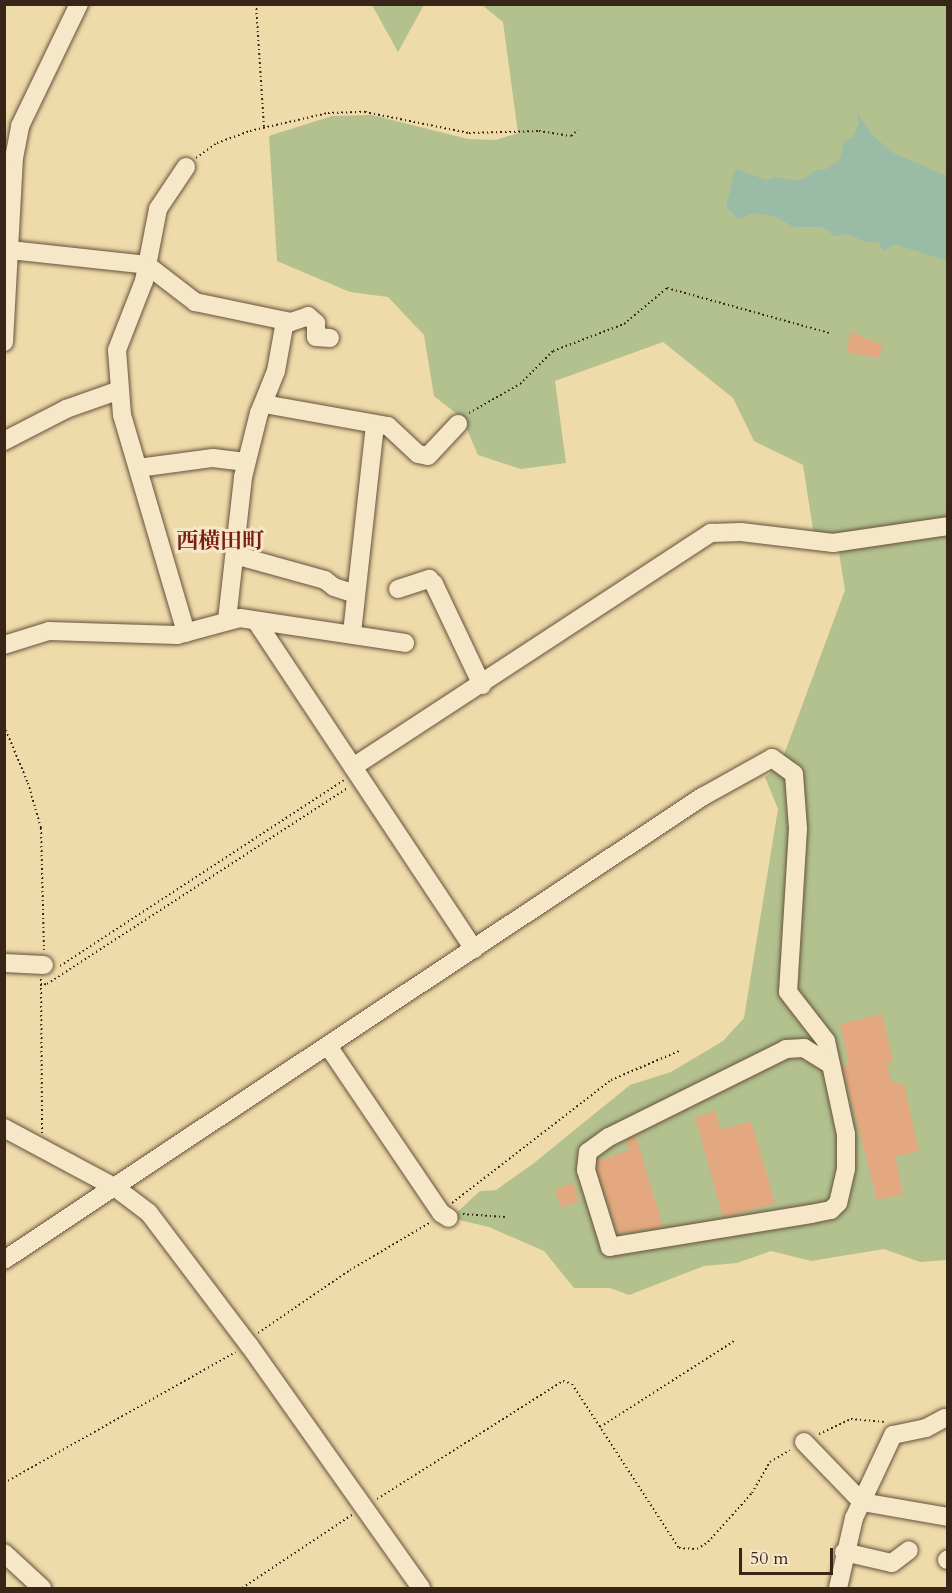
<!DOCTYPE html>
<meta charset="utf-8">
<style>
body{margin:0}
#map{position:relative;width:952px;height:1593px;overflow:hidden;background:#efdaaa;font-family:Cardo,"Noto Serif JP",serif}
div>[style]{position:absolute}
[style*='--x']{left:calc(var(--x)*1px);top:calc(var(--y)*1px);width:calc(var(--w)*1px);rotate:calc(var(--a)*1deg)}
.green>*{inset:0;background:#b2c18e}
.water>*{inset:0;background:#9abba5}
.building>*{inset:0;background:#e3a87f}
.path>*{height:2px;margin-top:-1px;transform-origin:0;background:repeating-linear-gradient(90deg,#392418 0 1.5px,transparent 0 4.5px)}
.roads{filter:drop-shadow(0 0 2px #66523c) drop-shadow(0 0 2px #66523c)}
.minor>*{height:18px;margin:-9px;padding:0 9px;transform-origin:9px;border-radius:9px;background:#f5e7c8}
span{translate:-50% -50%;white-space:nowrap;text-align:center;line-height:1.15;-webkit-text-stroke:6px #f5e7c8;paint-order:stroke}
.quarter-label{font-size:22px;color:#7a1f14;font-weight:700}
.frame{position:absolute;inset:0;border:6px solid #392418;pointer-events:none}
.scale{position:absolute;left:739px;top:1548px;width:94px;height:27px;box-sizing:border-box;border:3px solid #392418;border-top:0;padding-left:8px;font-size:18px;line-height:21px;white-space:nowrap;color:#392418;-webkit-text-stroke:4px #f5e7c8;paint-order:stroke}
</style>
<div id="map">
<div class="green">
<i style="clip-path:polygon(372px 5px,424px 5px,398px 52px)"></i>
<i style="clip-path:polygon(482px 5px,947px 5px,947px 1260px,920px 1262px,884px 1249px,811px 1261px,771px 1251px,737px 1263px,704px 1266px,629px 1295px,610px 1288px,574px 1288px,544px 1251px,489px 1227px,451px 1218px,480px 1191px,496px 1190px,534px 1163px,630px 1085px,671px 1072px,723px 1041px,744px 1018px,778px 809px,765px 777px,779px 768px,845px 590px,836px 534px,814px 536px,803px 465px,754px 441px,733px 398px,663px 342px,555px 381px,566px 463px,521px 469px,478px 455px,462px 418px,434px 396px,424px 335px,388px 297px,350px 292px,277px 261px,269px 136px,332px 116px,372px 115px,468px 139px,496px 140px,518px 133px,503px 22px)"></i>
</div>
<div class="water">
<i style="clip-path:polygon(856px 111px,873px 136px,895px 154px,947px 176px,947px 261px,895px 244px,884px 251px,878px 242px,866px 242px,846px 234px,835px 236px,822px 227px,794px 227px,774px 216px,754px 213px,738px 219px,726px 207px,735px 169px,767px 180px,775px 177px,799px 181px,817px 170px,827px 169px,840px 159px,844px 142px,854px 136px,859px 123px)"></i>
</div>
<div class="building">
<i style="clip-path:polygon(851px 332px,883px 345px,879px 358px,846px 352px)"></i>
<i style="clip-path:polygon(882px 1014px,893px 1061px,887px 1062px,891px 1081px,904px 1085px,919px 1151px,895px 1157px,903px 1194px,877px 1200px,845px 1076px,843px 1066px,849px 1064px,840px 1024px)"></i>
<i style="clip-path:polygon(715px 1111px,721px 1130px,751px 1121px,775px 1203px,723px 1217px,695px 1117px)"></i>
<i style="clip-path:polygon(636px 1136px,663px 1227px,618px 1234px,597px 1169px,598px 1161px,629px 1150px,626px 1141px)"></i>
<i style="clip-path:polygon(573px 1183px,579px 1201px,561px 1207px,555px 1189px)"></i>
</div>
<div class="path">
<i style="--x:256;--y:4;--w:123;--a:86.3"></i>
<i style="--x:196;--y:158;--w:26;--a:-36"></i>
<i style="--x:217;--y:143;--w:35;--a:-20"></i>
<i style="--x:250;--y:131;--w:80;--a:-13"></i>
<i style="--x:328;--y:113;--w:37;--a:-2"></i>
<i style="--x:365;--y:112;--w:106;--a:11.4"></i>
<i style="--x:469;--y:133;--w:70;--a:-1.6"></i>
<i style="--x:539;--y:131;--w:32;--a:9"></i>
<i style="--x:571;--y:136;--w:9;--a:-41"></i>
<i style="--x:469;--y:413;--w:59;--a:-29.6"></i>
<i style="--x:520;--y:384;--w:47;--a:-45"></i>
<i style="--x:553;--y:351;--w:76;--a:-20.8"></i>
<i style="--x:624;--y:324;--w:56;--a:-39.9"></i>
<i style="--x:667;--y:288;--w:168;--a:15.5"></i>
<i style="--x:4;--y:726;--w:62;--a:67.2"></i>
<i style="--x:28;--y:783;--w:47;--a:73.9"></i>
<i style="--x:41;--y:828;--w:122;--a:88.6"></i>
<i style="--x:60;--y:966;--w:339;--a:-33.2"></i>
<i style="--x:41;--y:979;--w:154;--a:89.6"></i>
<i style="--x:40;--y:985;--w:7;--a:-8"></i>
<i style="--x:47;--y:984;--w:359;--a:-33.1"></i>
<i style="--x:452;--y:1203;--w:201;--a:-37.7"></i>
<i style="--x:611;--y:1080;--w:74;--a:-23.1"></i>
<i style="--x:463;--y:1214;--w:42;--a:4.1"></i>
<i style="--x:258;--y:1333;--w:112;--a:-34.4"></i>
<i style="--x:350;--y:1270;--w:92;--a:-30.7"></i>
<i style="--x:600;--y:1427;--w:159;--a:-32.7"></i>
<i style="--x:819;--y:1434;--w:35;--a:-25"></i>
<i style="--x:851;--y:1419;--w:33;--a:5"></i>
<i style="--x:4;--y:1483;--w:266;--a:-29.5"></i>
<i style="--x:377;--y:1499;--w:220;--a:-32.4"></i>
<i style="--x:563;--y:1381;--w:9;--a:18"></i>
<i style="--x:572;--y:1384;--w:196;--a:56.9"></i>
<i style="--x:679;--y:1548;--w:18;--a:3"></i>
<i style="--x:697;--y:1549;--w:13;--a:-32"></i>
<i style="--x:708;--y:1542;--w:66;--a:-48.1"></i>
<i style="--x:752;--y:1493;--w:36;--a:-60"></i>
<i style="--x:770;--y:1462;--w:23;--a:-31"></i>
<i style="--x:242;--y:1588;--w:132;--a:-33.6"></i>
</div>
<div class="roads">
<div class="minor">
<i style="--x:186;--y:167;--w:50;--a:123.7"></i>
<i style="--x:158;--y:209;--w:73;--a:101"></i>
<i style="--x:144;--y:281;--w:74;--a:111.4"></i>
<i style="--x:117;--y:350;--w:65;--a:85.6"></i>
<i style="--x:122;--y:415;--w:227;--a:73.6"></i>
<i style="--x:10;--y:250;--w:138;--a:6.2"></i>
<i style="--x:147;--y:265;--w:61;--a:37.6"></i>
<i style="--x:195;--y:302;--w:98;--a:11.8"></i>
<i style="--x:291;--y:322;--w:18;--a:-19"></i>
<i style="--x:308;--y:316;--w:11;--a:41"></i>
<i style="--x:316;--y:323;--w:14;--a:90"></i>
<i style="--x:316;--y:337;--w:14;--a:4"></i>
<i style="--x:4;--y:342;--w:184;--a:-86.9"></i>
<i style="--x:14;--y:158;--w:33;--a:-79"></i>
<i style="--x:20;--y:126;--w:136;--a:-64.2"></i>
<i style="--x:264;--y:404;--w:126;--a:10.1"></i>
<i style="--x:388;--y:426;--w:41;--a:43"></i>
<i style="--x:418;--y:454;--w:10;--a:11"></i>
<i style="--x:428;--y:456;--w:44;--a:-46.8"></i>
<i style="--x:4;--y:441;--w:70;--a:-27.3"></i>
<i style="--x:66;--y:409;--w:57;--a:-19.4"></i>
<i style="--x:138;--y:468;--w:76;--a:-7.6"></i>
<i style="--x:213;--y:458;--w:33;--a:7"></i>
<i style="--x:235;--y:555;--w:93;--a:15.5"></i>
<i style="--x:325;--y:580;--w:11;--a:38"></i>
<i style="--x:334;--y:587;--w:23;--a:18"></i>
<i style="--x:398;--y:589;--w:33;--a:-18"></i>
<i style="--x:429;--y:579;--w:7;--a:45"></i>
<i style="--x:434;--y:584;--w:112;--a:64.6"></i>
<i style="--x:227;--y:620;--w:144;--a:-83.6"></i>
<i style="--x:243;--y:477;--w:66;--a:-76"></i>
<i style="--x:259;--y:413;--w:45;--a:-68"></i>
<i style="--x:276;--y:371;--w:51;--a:-79.8"></i>
<i style="--x:256;--y:621;--w:394;--a:56.4"></i>
<i style="--x:352;--y:633;--w:209;--a:-83.7"></i>
<i style="--x:4;--y:645;--w:47;--a:-17.3"></i>
<i style="--x:49;--y:631;--w:128;--a:1.8"></i>
<i style="--x:177;--y:635;--w:65;--a:-15.1"></i>
<i style="--x:240;--y:618;--w:167;--a:8.6"></i>
<i style="--x:353;--y:767;--w:428;--a:-33.2"></i>
<i style="--x:711;--y:533;--w:30;--a:-2"></i>
<i style="--x:741;--y:532;--w:93;--a:6.8"></i>
<i style="--x:833;--y:543;--w:116;--a:-8.4"></i>
<i style="--x:4;--y:963;--w:40;--a:2.9"></i>
<i style="--x:328;--y:1046;--w:202;--a:55.9"></i>
<i style="--x:441;--y:1213;--w:9;--a:32"></i>
<i style="--x:4;--y:1128;--w:127;--a:28.2"></i>
<i style="--x:116;--y:1188;--w:41;--a:37.1"></i>
<i style="--x:149;--y:1213;--w:166;--a:52.9"></i>
<i style="--x:249;--y:1345;--w:298;--a:54.7"></i>
<i style="--x:4;--y:1260;--w:838;--a:-33.56"></i>
<i style="--x:702;--y:797;--w:80;--a:-29.1"></i>
<i style="--x:772;--y:758;--w:27;--a:36"></i>
<i style="--x:794;--y:774;--w:55;--a:85.8"></i>
<i style="--x:798;--y:829;--w:163;--a:93.5"></i>
<i style="--x:788;--y:992;--w:62;--a:52.2"></i>
<i style="--x:826;--y:1041;--w:95;--a:77.9"></i>
<i style="--x:846;--y:1134;--w:35;--a:90"></i>
<i style="--x:846;--y:1169;--w:35;--a:103"></i>
<i style="--x:838;--y:1203;--w:10;--a:135"></i>
<i style="--x:831;--y:1210;--w:20;--a:169"></i>
<i style="--x:811;--y:1214;--w:204;--a:170.7"></i>
<i style="--x:610;--y:1247;--w:81;--a:-107.3"></i>
<i style="--x:586;--y:1170;--w:18;--a:-84"></i>
<i style="--x:588;--y:1152;--w:26;--a:-36"></i>
<i style="--x:609;--y:1137;--w:198;--a:-26.4"></i>
<i style="--x:786;--y:1049;--w:18;--a:-3"></i>
<i style="--x:804;--y:1048;--w:31;--a:32"></i>
<i style="--x:804;--y:1442;--w:83;--a:46"></i>
<i style="--x:862;--y:1502;--w:87;--a:9.9"></i>
<i style="--x:844;--y:1552;--w:49;--a:12.9"></i>
<i style="--x:892;--y:1563;--w:21;--a:-37"></i>
<i style="--x:4;--y:1553;--w:52;--a:42.6"></i>
<i style="--x:947;--y:1560;--w:1;--a:-45"></i>
<i style="--x:838;--y:1588;--w:72;--a:-77.1"></i>
<i style="--x:854;--y:1518;--w:92;--a:-64.8"></i>
<i style="--x:893;--y:1435;--w:34;--a:-12"></i>
<i style="--x:926;--y:1428;--w:21;--a:-28"></i>
</div>
</div>
<div class="quarter-label">
<span style="left:220px;top:542px">西横田町</span>
</div>
<div class="frame"></div>
<div class="scale">50 m</div>
</div>
